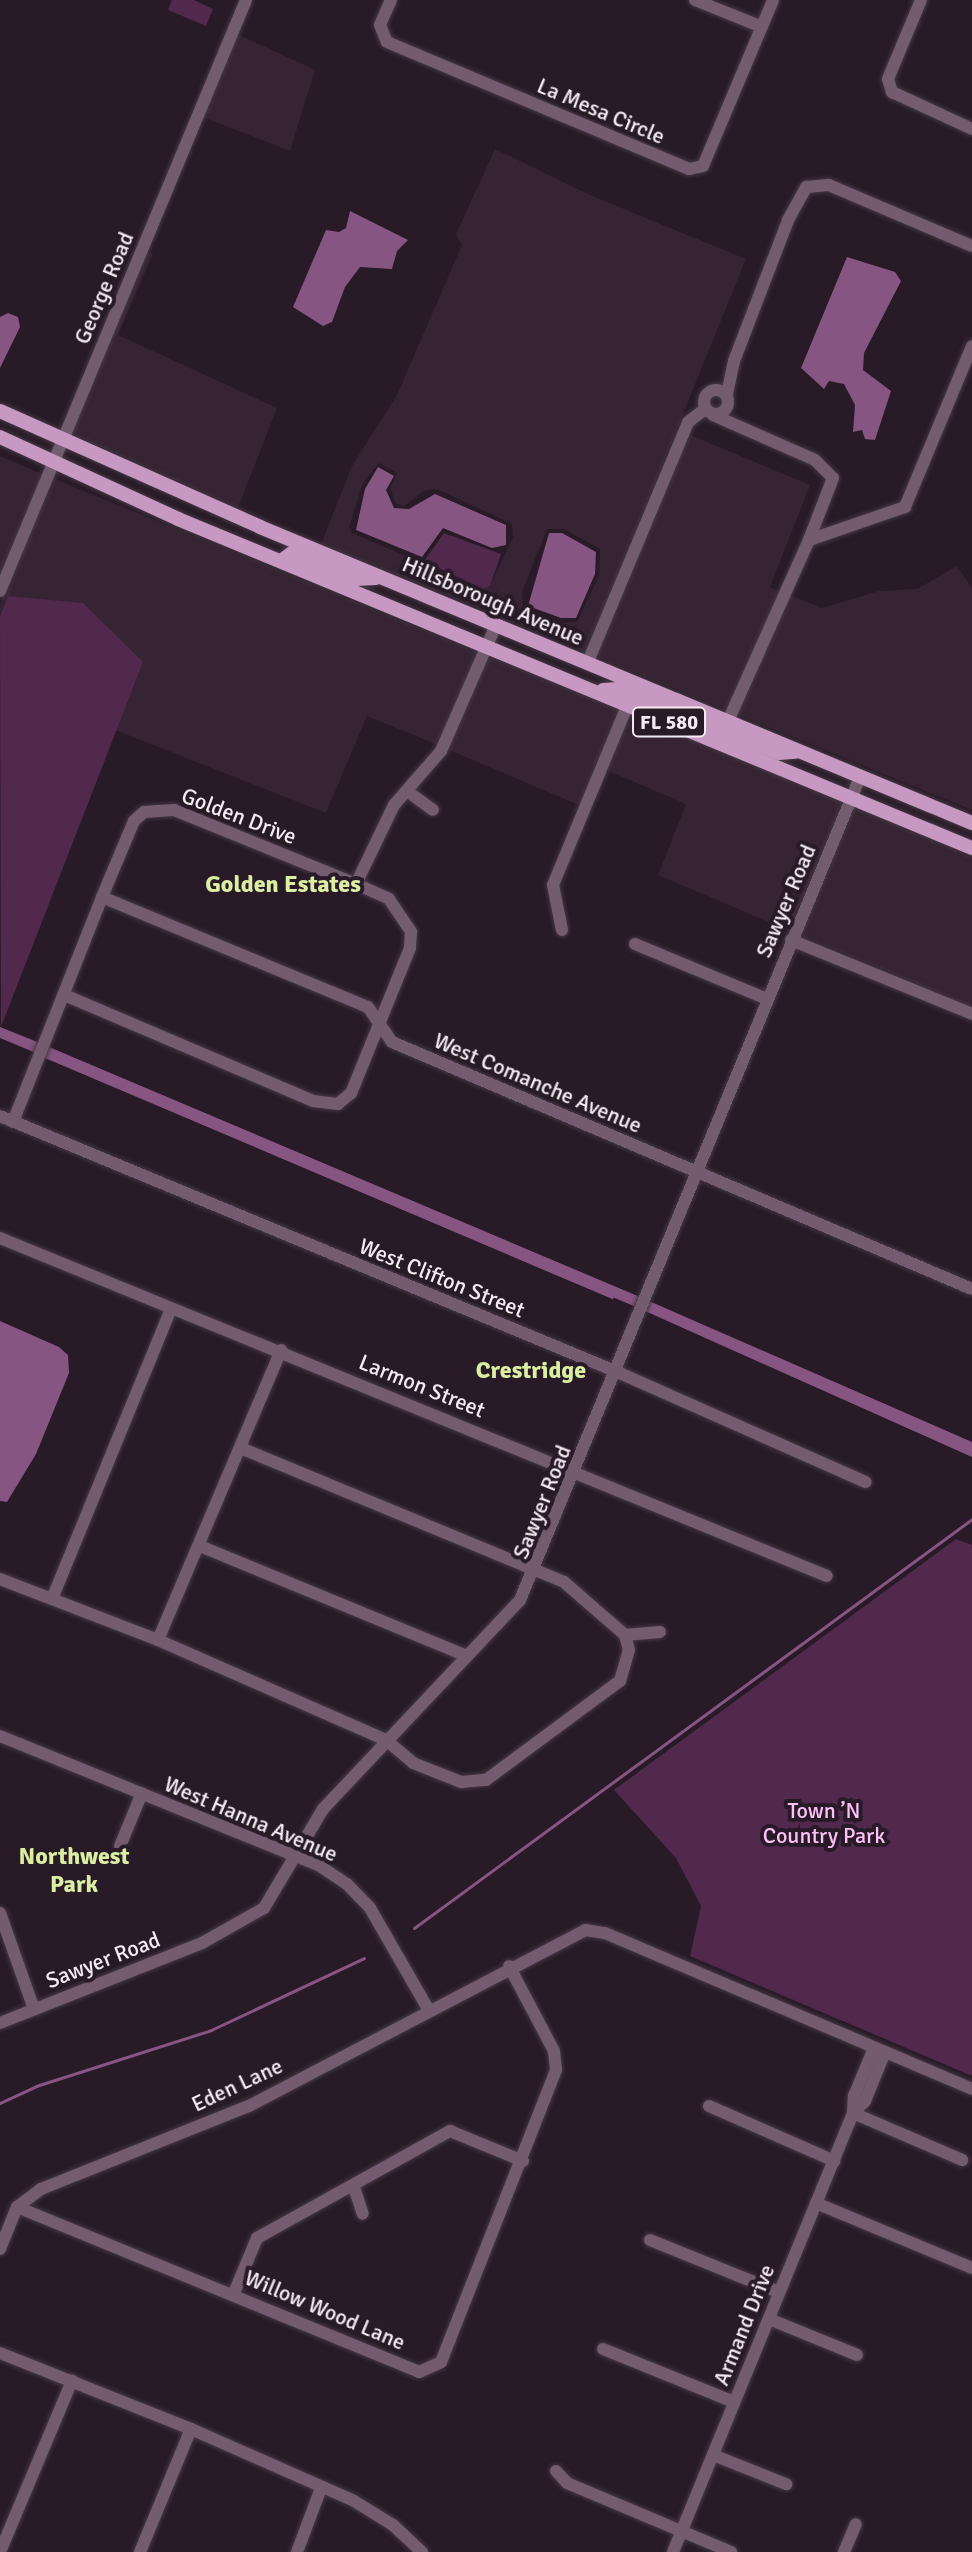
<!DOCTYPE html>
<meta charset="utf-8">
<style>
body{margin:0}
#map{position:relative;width:972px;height:2552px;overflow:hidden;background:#281a27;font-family:Signika,sans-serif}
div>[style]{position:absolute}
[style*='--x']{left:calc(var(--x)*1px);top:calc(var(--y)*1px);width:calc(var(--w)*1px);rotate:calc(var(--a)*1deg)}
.built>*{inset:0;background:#362334}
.green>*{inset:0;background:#50294d}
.water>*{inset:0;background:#875582}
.stream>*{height:3px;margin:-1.5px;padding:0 1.5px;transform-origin:1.5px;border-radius:1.5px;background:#875582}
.roads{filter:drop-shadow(0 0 2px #453744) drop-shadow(0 0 2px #453744)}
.minor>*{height:12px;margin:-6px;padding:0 6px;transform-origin:6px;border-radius:6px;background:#735c70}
.minor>.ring{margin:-6px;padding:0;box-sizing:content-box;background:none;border:12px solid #735c70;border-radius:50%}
.major>*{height:14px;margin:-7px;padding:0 7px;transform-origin:7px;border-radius:7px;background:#c799c2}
span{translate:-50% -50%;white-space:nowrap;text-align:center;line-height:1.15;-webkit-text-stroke:8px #281a27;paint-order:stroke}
.shield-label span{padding:2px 6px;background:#281a27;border:2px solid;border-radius:6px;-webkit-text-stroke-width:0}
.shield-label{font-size:20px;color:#f5ebf3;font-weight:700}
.street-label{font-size:22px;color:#f5ebf3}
.park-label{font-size:22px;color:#fec1f7}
.neighbourhood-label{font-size:24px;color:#dbefa3;font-weight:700}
</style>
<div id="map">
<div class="built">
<i style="clip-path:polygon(237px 34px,315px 70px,290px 151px,203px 117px)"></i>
<i style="clip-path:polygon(evenodd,495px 149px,590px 195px,746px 259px,586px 652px,321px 544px,352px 466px,397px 395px,462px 245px,456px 234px,495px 149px,379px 463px,397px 473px,390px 488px,396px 504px,404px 506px,424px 491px,437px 489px,512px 524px,513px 537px,490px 586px,483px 589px,352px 533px,349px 527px,363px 483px,379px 463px,495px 149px,547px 529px,564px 529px,600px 549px,599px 576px,577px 622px,560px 623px,523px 607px,522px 592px,547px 529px)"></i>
<i style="clip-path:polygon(147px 251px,153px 254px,118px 335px,277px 408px,238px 508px,69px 433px)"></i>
<i style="clip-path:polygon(688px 434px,810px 485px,770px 587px,822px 608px,879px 591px,917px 589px,957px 566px,972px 588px,972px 810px,595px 656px)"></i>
<i style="clip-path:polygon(0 456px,42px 474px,0 579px)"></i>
<i style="clip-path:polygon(50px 477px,479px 653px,438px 745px,367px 716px,326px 813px,115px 730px,143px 662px,9px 596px,0 616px,0 604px)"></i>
<i style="clip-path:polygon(488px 656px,621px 710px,581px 806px,447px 749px)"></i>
<i style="clip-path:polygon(630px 714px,844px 802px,790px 931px,658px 875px,686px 804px,606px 770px)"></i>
<i style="clip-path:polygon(853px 806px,972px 854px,972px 1007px,799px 934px)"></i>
</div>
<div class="green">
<i style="clip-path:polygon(172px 0,194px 0,213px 9px,206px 26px,168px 10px)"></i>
<i style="clip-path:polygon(444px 533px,501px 554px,490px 586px,483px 589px,424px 561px)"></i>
<i style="clip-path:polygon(8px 596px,83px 603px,143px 662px,1px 1027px,0 616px)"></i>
<i style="clip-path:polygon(956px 1539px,972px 1545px,972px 2076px,690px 1956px,701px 1906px,676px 1858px,614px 1790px)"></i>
</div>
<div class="water">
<i style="clip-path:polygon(350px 211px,408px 240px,397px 251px,392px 269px,360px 267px,345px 287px,332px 322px,323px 326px,293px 307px,326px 230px,339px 232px,346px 228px)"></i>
<i style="clip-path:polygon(847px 257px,895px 272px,901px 281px,864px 353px,863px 370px,891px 391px,875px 440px,865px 439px,862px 430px,853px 432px,855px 405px,844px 384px,829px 381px,824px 389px,801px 368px)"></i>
<i style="clip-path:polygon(8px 313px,18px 317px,20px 327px,0 368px,0 317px)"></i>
<i style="clip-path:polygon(378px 467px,394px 476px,386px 490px,394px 508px,409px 509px,435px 494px,506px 525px,506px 545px,492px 548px,443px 528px,422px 557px,356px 530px,365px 489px)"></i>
<i style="clip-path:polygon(549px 533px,562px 533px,596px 552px,595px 574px,576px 618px,561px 618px,528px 606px)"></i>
<i style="clip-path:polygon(0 1027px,40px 1043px,36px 1053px,0 1038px)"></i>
<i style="clip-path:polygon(49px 1047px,640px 1297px,636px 1307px,45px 1056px)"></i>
<i style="clip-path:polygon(649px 1301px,972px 1442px,972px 1457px,645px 1311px)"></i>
<i style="clip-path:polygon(0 1321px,59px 1347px,68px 1355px,69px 1373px,36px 1454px,7px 1502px,0 1501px)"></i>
</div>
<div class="stream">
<i style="--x:45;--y:1056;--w:616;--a:23.03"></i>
<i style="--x:414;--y:1928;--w:692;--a:-36.24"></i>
<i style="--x:0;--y:2103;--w:40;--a:-25"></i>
<i style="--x:36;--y:2086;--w:184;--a:-17.7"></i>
<i style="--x:211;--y:2030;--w:169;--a:-25.2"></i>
</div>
<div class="roads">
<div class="minor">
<i style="--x:391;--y:0;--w:27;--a:114"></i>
<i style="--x:380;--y:25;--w:18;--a:68"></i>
<i style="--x:387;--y:42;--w:328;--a:22.8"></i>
<i style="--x:689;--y:169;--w:14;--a:-12"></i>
<i style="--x:703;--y:166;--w:180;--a:-67.1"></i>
<i style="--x:695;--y:0;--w:72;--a:21.9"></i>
<i style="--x:921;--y:0;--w:86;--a:112.7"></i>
<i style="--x:888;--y:79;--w:14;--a:73"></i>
<i style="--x:892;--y:92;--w:88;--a:24.8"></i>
<i class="ring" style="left:704px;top:390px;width:12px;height:12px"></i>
<i style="--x:727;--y:394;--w:34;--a:-78"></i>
<i style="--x:734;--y:361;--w:151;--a:-69"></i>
<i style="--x:788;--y:220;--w:38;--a:-61"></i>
<i style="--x:806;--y:187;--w:23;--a:-5"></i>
<i style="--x:829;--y:185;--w:155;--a:23.1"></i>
<i style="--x:713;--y:415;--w:111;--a:23.8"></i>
<i style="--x:815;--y:460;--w:25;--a:45"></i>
<i style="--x:833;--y:478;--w:66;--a:111.2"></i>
<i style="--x:809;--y:540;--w:102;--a:-19"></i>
<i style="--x:905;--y:507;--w:174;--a:-67.4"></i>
<i style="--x:0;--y:591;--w:640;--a:-67.4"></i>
<i style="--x:587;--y:664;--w:262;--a:-67.3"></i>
<i style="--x:688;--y:422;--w:21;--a:-37"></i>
<i style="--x:728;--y:721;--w:198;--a:-65.9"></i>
<i style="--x:407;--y:791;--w:32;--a:36"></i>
<i style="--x:356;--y:884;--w:88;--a:-64.3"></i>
<i style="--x:394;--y:805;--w:72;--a:-49"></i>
<i style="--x:441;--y:751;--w:137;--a:-66.4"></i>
<i style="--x:102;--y:897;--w:288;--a:22.5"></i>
<i style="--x:368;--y:1007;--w:42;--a:55.6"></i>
<i style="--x:392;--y:1042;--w:630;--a:23.07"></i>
<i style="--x:562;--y:930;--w:46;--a:-101.3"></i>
<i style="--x:553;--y:885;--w:196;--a:-67.5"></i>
<i style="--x:791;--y:940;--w:196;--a:22.2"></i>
<i style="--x:635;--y:944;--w:143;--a:22.6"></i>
<i style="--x:0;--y:1116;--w:666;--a:22.52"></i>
<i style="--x:615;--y:1371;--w:274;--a:23.9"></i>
<i style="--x:13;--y:1122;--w:242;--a:-68.4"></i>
<i style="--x:102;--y:897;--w:82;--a:-67.2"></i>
<i style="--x:134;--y:821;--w:13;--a:-42"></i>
<i style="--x:144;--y:812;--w:30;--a:-4"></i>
<i style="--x:174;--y:810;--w:196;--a:22.1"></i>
<i style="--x:356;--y:884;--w:36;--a:24"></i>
<i style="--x:389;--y:899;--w:40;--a:56"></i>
<i style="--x:411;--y:932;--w:16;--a:94"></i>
<i style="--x:410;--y:948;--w:157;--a:112.1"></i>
<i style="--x:351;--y:1093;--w:17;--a:140"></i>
<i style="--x:338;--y:1104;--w:25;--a:-173"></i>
<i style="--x:313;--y:1101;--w:270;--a:-156.9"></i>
<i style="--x:0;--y:1238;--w:893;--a:22.23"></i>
<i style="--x:200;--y:1546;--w:286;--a:22.4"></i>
<i style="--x:0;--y:1579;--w:169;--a:21.1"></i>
<i style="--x:158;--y:1640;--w:249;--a:23.7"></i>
<i style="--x:386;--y:1740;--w:35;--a:40"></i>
<i style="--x:413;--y:1763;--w:52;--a:21.6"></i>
<i style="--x:461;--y:1782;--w:25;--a:-5"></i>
<i style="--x:486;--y:1780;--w:167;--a:-36.5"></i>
<i style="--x:620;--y:1681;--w:32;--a:-74"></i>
<i style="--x:629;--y:1650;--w:16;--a:-105"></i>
<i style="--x:625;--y:1635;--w:81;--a:-139"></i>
<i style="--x:564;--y:1582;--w:347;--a:-157.5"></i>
<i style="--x:52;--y:1599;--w:311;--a:-67.7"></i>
<i style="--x:625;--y:1635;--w:35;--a:-5"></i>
<i style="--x:158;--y:1640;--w:315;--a:-67"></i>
<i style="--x:0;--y:1736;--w:345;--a:22.1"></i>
<i style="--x:320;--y:1866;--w:32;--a:34"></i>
<i style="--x:347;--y:1884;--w:33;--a:46"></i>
<i style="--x:370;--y:1908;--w:116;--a:60.1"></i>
<i style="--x:120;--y:1846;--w:57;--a:-67.5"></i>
<i style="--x:0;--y:1913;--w:102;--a:70.5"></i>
<i style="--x:0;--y:2023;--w:217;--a:-21.6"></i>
<i style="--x:202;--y:1943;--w:71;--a:-29.4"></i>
<i style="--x:264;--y:1908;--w:115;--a:-59.2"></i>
<i style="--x:323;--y:1809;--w:287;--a:-46.7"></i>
<i style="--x:520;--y:1600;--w:890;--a:-67.55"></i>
<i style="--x:709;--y:2106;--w:137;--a:23.7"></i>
<i style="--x:853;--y:2113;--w:119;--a:23.3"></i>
<i style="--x:853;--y:2113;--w:17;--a:-45"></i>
<i style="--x:865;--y:2101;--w:53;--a:-67.8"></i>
<i style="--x:354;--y:2187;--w:28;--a:72"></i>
<i style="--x:816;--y:2203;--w:169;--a:22.6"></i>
<i style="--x:17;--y:2207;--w:435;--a:22.3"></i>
<i style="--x:419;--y:2372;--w:24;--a:-24"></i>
<i style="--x:441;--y:2362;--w:314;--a:-68.5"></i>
<i style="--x:556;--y:2070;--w:19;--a:-96"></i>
<i style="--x:554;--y:2051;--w:96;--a:-117.9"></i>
<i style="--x:650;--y:2240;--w:139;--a:22"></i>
<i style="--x:0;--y:2249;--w:45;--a:-68"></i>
<i style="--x:17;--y:2207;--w:30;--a:-37"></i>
<i style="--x:41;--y:2189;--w:224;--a:-21.8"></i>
<i style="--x:249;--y:2106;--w:379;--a:-27.6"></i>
<i style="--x:585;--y:1930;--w:20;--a:9"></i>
<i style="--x:605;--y:1933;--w:399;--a:23"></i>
<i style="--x:234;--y:2293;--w:60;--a:-67.3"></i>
<i style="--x:257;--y:2238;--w:221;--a:-29"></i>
<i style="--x:450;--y:2131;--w:79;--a:22.3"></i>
<i style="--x:769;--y:2319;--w:95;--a:22.2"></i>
<i style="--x:603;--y:2349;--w:141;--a:22"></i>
<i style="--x:0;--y:2353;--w:206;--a:21.7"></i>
<i style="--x:191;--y:2429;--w:178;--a:23.8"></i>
<i style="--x:354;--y:2501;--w:46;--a:31.6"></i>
<i style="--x:393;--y:2525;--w:40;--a:43"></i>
<i style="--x:713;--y:2455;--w:79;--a:21.7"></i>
<i style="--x:556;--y:2471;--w:16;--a:47"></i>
<i style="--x:567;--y:2483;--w:178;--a:22.8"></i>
<i style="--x:0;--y:2552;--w:186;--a:-67.2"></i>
<i style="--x:140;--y:2552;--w:133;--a:-67.5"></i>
<i style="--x:297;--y:2552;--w:68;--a:-69.4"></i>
<i style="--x:673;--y:2552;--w:474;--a:-67.7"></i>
<i style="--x:853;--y:2113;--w:17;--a:-87"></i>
<i style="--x:854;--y:2096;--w:52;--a:-67.4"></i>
<i style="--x:844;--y:2552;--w:30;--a:-67"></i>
</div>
<div class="major">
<i style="--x:0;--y:411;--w:285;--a:24"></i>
<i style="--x:260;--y:527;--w:771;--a:22.57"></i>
<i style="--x:0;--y:437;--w:196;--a:24.7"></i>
<i style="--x:178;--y:519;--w:859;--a:22.51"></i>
<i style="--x:281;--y:561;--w:14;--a:-36"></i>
<i style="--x:292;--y:553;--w:68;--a:22.4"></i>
<i style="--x:355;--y:579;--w:21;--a:-3"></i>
<i style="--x:603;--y:690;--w:15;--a:-4"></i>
<i style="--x:618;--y:689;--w:92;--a:22.4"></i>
<i style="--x:703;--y:724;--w:21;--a:-8"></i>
<i style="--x:704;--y:734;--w:19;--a:-9"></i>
<i style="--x:723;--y:731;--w:60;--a:21.4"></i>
<i style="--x:779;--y:753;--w:16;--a:-4"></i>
</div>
</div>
<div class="shield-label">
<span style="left:669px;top:722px">FL 580</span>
</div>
<div class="street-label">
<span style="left:601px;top:111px;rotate:23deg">La Mesa Circle</span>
<span style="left:104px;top:288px;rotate:-67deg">George Road</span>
<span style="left:493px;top:601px;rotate:23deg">Hillsborough Avenue</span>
<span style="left:239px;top:816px;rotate:21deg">Golden Drive</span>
<span style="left:786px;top:901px;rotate:-67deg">Sawyer Road</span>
<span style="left:538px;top:1083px;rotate:23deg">West Comanche Avenue</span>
<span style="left:442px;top:1278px;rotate:22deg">West Clifton Street</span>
<span style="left:422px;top:1386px;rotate:22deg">Larmon Street</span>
<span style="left:542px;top:1502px;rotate:-68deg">Sawyer Road</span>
<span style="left:251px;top:1819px;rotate:23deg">West Hanna Avenue</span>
<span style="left:103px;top:1960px;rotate:-21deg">Sawyer Road</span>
<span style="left:237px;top:2085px;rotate:-25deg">Eden Lane</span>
<span style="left:325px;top:2310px;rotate:23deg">Willow Wood Lane</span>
<span style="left:744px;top:2325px;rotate:-68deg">Armand Drive</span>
</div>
<div class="park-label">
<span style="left:824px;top:1823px">Town ’N<br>Country Park</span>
</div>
<div class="neighbourhood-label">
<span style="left:283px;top:885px">Golden Estates</span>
<span style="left:531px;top:1371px">Crestridge</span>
<span style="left:74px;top:1871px">Northwest<br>Park</span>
</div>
</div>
